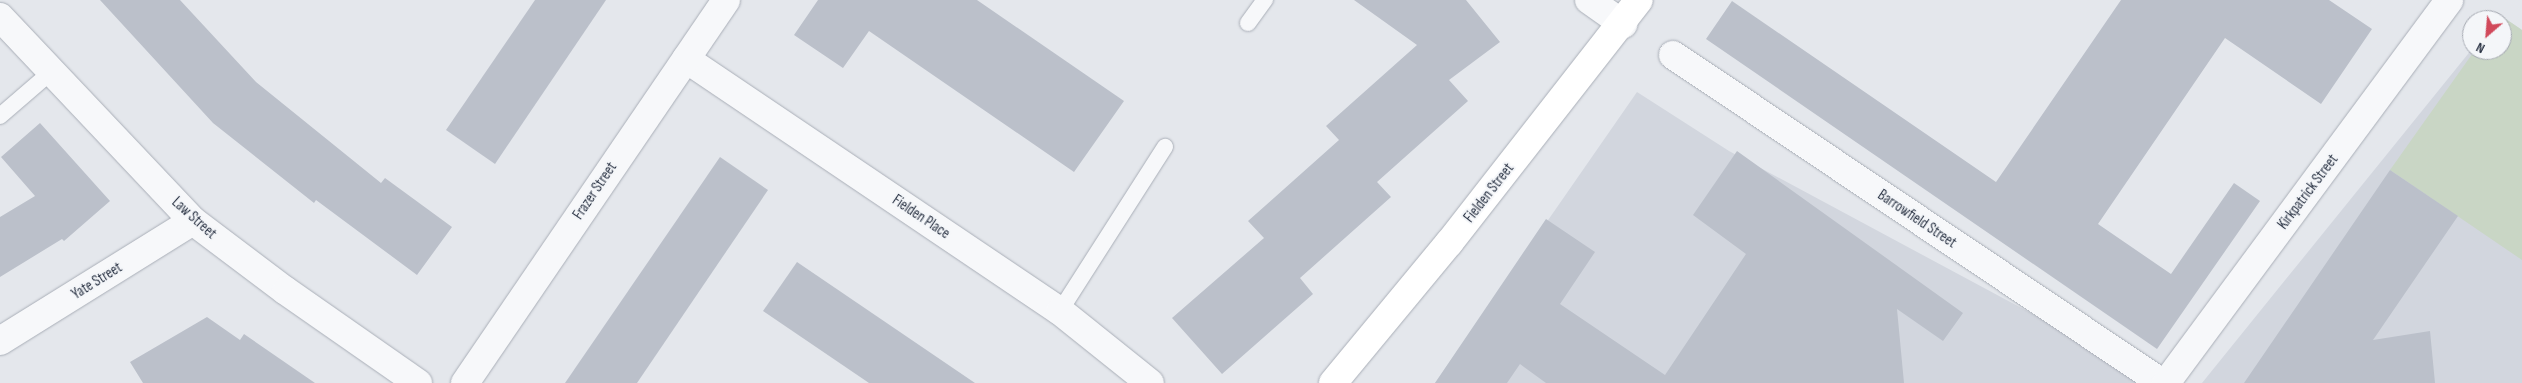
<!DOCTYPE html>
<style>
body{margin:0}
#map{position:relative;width:2522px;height:383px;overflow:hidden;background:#e4e7ec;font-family:"Sofia Sans Condensed",sans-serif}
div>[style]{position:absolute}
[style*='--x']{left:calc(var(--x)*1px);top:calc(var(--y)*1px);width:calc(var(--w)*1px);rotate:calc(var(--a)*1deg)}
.built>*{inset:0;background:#d2d6de}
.green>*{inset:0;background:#c9d6c5}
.building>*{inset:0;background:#bbc0ca}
.roads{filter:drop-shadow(0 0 1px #a9aeb7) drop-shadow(0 0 1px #a9aeb7)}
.lane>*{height:16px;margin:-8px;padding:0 8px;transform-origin:8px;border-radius:8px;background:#f7f8fa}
.street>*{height:28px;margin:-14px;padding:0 14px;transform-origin:14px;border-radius:14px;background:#f7f8fa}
.secondary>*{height:28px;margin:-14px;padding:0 14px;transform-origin:14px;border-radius:14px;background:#fff}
span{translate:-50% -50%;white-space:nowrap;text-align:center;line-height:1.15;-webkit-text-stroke:4px #f4f6f9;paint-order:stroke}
.street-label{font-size:15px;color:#2b3445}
.north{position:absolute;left:2462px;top:10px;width:50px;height:50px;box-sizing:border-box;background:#f4f6f9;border:1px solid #a4a8b1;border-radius:50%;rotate:207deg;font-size:14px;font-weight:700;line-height:20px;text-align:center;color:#2b3445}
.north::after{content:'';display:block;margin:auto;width:18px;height:22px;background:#d1495b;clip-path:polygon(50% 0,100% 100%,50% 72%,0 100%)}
</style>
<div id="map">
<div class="built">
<i style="clip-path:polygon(2500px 15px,2522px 30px,2522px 383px,2202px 383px,2472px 49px,2502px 50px,2502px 20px,2496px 20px)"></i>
<i style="clip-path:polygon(1637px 92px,1729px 151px,2161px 383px,1435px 383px)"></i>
</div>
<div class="green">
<i style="clip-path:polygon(2500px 15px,2522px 30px,2522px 260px,2390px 170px,2475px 50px,2502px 50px,2502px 20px,2496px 20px)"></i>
</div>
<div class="building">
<i style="clip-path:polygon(100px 0,180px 0,256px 82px,381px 183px,385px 178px,452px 227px,417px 275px,316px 200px,314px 203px,213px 123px)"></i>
<i style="clip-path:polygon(535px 0,606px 0,495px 164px,446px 130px)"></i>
<i style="clip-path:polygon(818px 0,977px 0,1124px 101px,1074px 172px,869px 31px,843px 68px,794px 35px)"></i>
<i style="clip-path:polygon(1354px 0,1466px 0,1500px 42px,1449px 80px,1468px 101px,1377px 182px,1391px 197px,1300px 278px,1313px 294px,1222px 374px,1172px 318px,1264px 238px,1248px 221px,1339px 140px,1326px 126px,1417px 45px)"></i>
<i style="clip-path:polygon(2121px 0,2329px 0,2372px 29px,2321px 104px,2225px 38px,2098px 224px,2171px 274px,2234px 183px,2260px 201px,2157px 349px,1706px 39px,1732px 1px,1996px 182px)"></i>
<i style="clip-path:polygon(40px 123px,110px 201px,64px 241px,62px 239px,0 277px,0 217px,35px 196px,1px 157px)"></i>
<i style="clip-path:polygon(1737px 151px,1963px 313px,1943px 341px,1897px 309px,1904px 383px,1546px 383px,1520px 364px,1507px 383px,1435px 383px,1546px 219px,1595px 252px,1560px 304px,1665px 375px,1746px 254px,1693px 215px)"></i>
<i style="clip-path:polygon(720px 157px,768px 190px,637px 383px,565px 383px)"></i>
<i style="clip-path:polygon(2390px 170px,2458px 216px,2373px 340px,2430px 331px,2435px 383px,2244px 383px)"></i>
<i style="clip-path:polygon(797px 262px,975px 383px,869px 383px,763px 311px)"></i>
<i style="clip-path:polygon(207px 317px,240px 340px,244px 334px,315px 383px,143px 383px,130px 362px)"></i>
</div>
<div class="roads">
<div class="lane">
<i style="--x:1248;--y:23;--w:29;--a:-54"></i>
<i style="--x:0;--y:116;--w:67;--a:-40.8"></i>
<i style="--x:1060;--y:311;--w:195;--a:-57.4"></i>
</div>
<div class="street">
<i style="--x:1589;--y:0;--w:42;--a:35.2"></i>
<i style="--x:0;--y:17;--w:281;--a:46.6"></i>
<i style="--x:193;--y:221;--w:116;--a:37"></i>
<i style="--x:286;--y:291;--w:161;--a:34.9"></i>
<i style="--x:1673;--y:55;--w:589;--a:33.85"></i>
<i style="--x:686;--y:59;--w:451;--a:34"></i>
<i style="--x:1060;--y:311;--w:115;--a:38.7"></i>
<i style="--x:0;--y:341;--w:227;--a:-31.9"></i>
<i style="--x:465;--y:383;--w:463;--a:-55.7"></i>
<i style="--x:2166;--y:383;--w:476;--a:-53.5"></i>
</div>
<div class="secondary">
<i style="--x:1333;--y:383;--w:182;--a:-50.4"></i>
<i style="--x:1449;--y:243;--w:308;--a:-52"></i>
</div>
</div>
<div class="street-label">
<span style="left:595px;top:191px;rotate:-56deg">Frazer Street</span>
<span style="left:2308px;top:192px;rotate:-53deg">Kirkpatrick Street</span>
<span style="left:1489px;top:193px;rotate:-52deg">Fielden Street</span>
<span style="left:921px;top:217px;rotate:34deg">Fielden Place</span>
<span style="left:194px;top:218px;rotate:42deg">Law Street</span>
<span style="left:1917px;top:219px;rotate:34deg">Barrowfield Street</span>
<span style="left:97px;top:281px;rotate:-32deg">Yate Street</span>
</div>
<div class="north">N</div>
</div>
